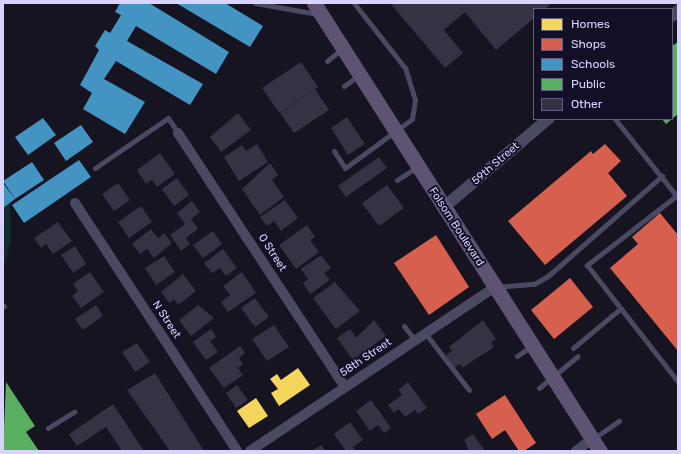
<!DOCTYPE html>
<style>
body{margin:0}
#map{position:relative;width:681px;height:454px;overflow:hidden;background:#161421;font-family:Rubik,sans-serif}
div>[style]{position:absolute}
[style*='--x']{left:calc(var(--x)*1px);top:calc(var(--y)*1px);width:calc(var(--w)*1px);rotate:calc(var(--a)*1deg)}
.green>*{inset:0;background:#132c2d}
.homes>*{inset:0;background:#f6d55c}
.shops>*{inset:0;background:#d6604d}
.schools>*{inset:0;background:#4393c3}
.public>*{inset:0;background:#5aae61}
.building>*{inset:0;background:#343243}
.service>*{height:5px;margin:-2.5px;padding:0 2.5px;transform-origin:2.5px;border-radius:2.5px;background:#4a4962}
.minor>*{height:10px;margin:-5px;padding:0 5px;transform-origin:5px;border-radius:5px;background:#4a4962}
.tertiary>*{height:12px;margin:-6px;padding:0 6px;transform-origin:6px;border-radius:6px;background:#4a4962}
.primary>*{height:15px;margin:-7.5px;padding:0 7.5px;transform-origin:7.5px;border-radius:7.5px;background:#5e5373}
span{translate:-50% -50%;white-space:nowrap;text-align:center;line-height:1.15;-webkit-text-stroke:4px #130f26;paint-order:stroke}
.street-label{font-size:11px;color:#d9d4ff}
.frame{position:absolute;inset:0;border:4px solid #d9d4ff;pointer-events:none}
.legend{position:absolute;left:533px;top:8px;width:140px;height:112px;box-sizing:border-box;background:#130f26;border:1px solid #625e7d;margin:0;padding:5px 7px;list-style:none;font-size:12px;color:#d9d4ff}
.legend li{display:flex;align-items:center;gap:8px;height:20px}
.legend b{width:20px;border:1px solid #625e7d}
</style>
<div id="map">
<div class="green">
<i style="clip-path:polygon(3px 188px,10px 199px,11px 241px,3px 269px)"></i>
</div>
<div class="homes">
<i style="clip-path:polygon(298px 368px,310px 385px,279px 406px,271px 393px,278px 389px,270px 379px,277px 374px,281px 380px)"></i>
<i style="clip-path:polygon(256px 398px,268px 416px,249px 428px,237px 411px)"></i>
</div>
<div class="shops">
<i style="clip-path:polygon(605px 144px,621px 161px,608px 173px,627px 196px,545px 265px,508px 221px,591px 151px,593px 154px)"></i>
<i style="clip-path:polygon(660px 213px,678px 235px,678px 351px,610px 268px,638px 244px,632px 237px)"></i>
<i style="clip-path:polygon(436px 235px,469px 287px,429px 315px,394px 263px)"></i>
<i style="clip-path:polygon(570px 278px,593px 307px,554px 339px,531px 310px)"></i>
<i style="clip-path:polygon(505px 395px,536px 443px,524px 451px,519px 451px,505px 430px,492px 439px,476px 414px)"></i>
</div>
<div class="schools">
<i style="clip-path:polygon(120px 3px,149px 3px,229px 52px,216px 74px,136px 26px,127px 41px,203px 84px,190px 105px,116px 61px,104px 79px,145px 102px,125px 134px,83px 109px,92px 93px,80px 85px,99px 50px,95px 46px,105px 30px,110px 33px,121px 15px,115px 12px)"></i>
<i style="clip-path:polygon(176px 3px,225px 3px,263px 26px,250px 47px)"></i>
<i style="clip-path:polygon(43px 118px,56px 135px,28px 155px,15px 137px)"></i>
<i style="clip-path:polygon(81px 125px,93px 142px,66px 161px,54px 143px)"></i>
<i style="clip-path:polygon(79px 160px,91px 177px,24px 223px,12px 205px)"></i>
<i style="clip-path:polygon(32px 162px,44px 180px,15px 199px,3px 181px)"></i>
<i style="clip-path:polygon(3px 183px,15px 199px,3px 208px)"></i>
</div>
<div class="public">
<i style="clip-path:polygon(678px 42px,678px 114px,666px 124px,662px 119px,672px 119px,672px 46px)"></i>
<i style="clip-path:polygon(6px 382px,35px 426px,26px 432px,39px 451px,3px 451px)"></i>
</div>
<div class="building">
<i style="clip-path:polygon(390px 3px,552px 3px,545px 9px,534px 9px,534px 18px,496px 50px,465px 12px,444px 30px,463px 53px,445px 68px)"></i>
<i style="clip-path:polygon(301px 62px,318px 87px,279px 113px,262px 88px)"></i>
<i style="clip-path:polygon(315px 89px,329px 110px,294px 133px,280px 113px)"></i>
<i style="clip-path:polygon(238px 113px,251px 130px,221px 152px,210px 137px)"></i>
<i style="clip-path:polygon(347px 117px,365px 144px,348px 155px,331px 128px)"></i>
<i style="clip-path:polygon(257px 144px,268px 162px,239px 181px,224px 157px,242px 145px,246px 151px)"></i>
<i style="clip-path:polygon(160px 153px,175px 174px,157px 187px,152px 180px,146px 184px,137px 170px)"></i>
<i style="clip-path:polygon(379px 157px,387px 168px,346px 197px,338px 186px)"></i>
<i style="clip-path:polygon(270px 163px,278px 175px,272px 180px,284px 197px,260px 215px,242px 189px)"></i>
<i style="clip-path:polygon(177px 178px,189px 195px,174px 206px,162px 189px)"></i>
<i style="clip-path:polygon(118px 183px,130px 200px,114px 211px,102px 194px)"></i>
<i style="clip-path:polygon(387px 185px,404px 208px,379px 226px,362px 203px)"></i>
<i style="clip-path:polygon(285px 200px,298px 218px,281px 231px,274px 221px,267px 226px,260px 217px)"></i>
<i style="clip-path:polygon(192px 201px,200px 212px,191px 219px,198px 229px,186px 238px,190px 244px,181px 251px,170px 235px,185px 224px,177px 213px)"></i>
<i style="clip-path:polygon(141px 206px,152px 222px,129px 238px,118px 222px)"></i>
<i style="clip-path:polygon(58px 222px,72px 241px,53px 254px,46px 244px,41px 248px,34px 238px)"></i>
<i style="clip-path:polygon(307px 225px,315px 237px,310px 240px,319px 252px,296px 269px,279px 245px)"></i>
<i style="clip-path:polygon(151px 229px,158px 238px,164px 233px,172px 243px,154px 258px,147px 249px,140px 254px,132px 244px)"></i>
<i style="clip-path:polygon(213px 231px,222px 244px,203px 258px,193px 245px)"></i>
<i style="clip-path:polygon(75px 246px,86px 264px,73px 273px,61px 255px)"></i>
<i style="clip-path:polygon(223px 249px,237px 268px,226px 276px,220px 268px,212px 273px,204px 263px)"></i>
<i style="clip-path:polygon(321px 255px,331px 268px,324px 273px,330px 280px,310px 294px,303px 283px,308px 279px,301px 269px)"></i>
<i style="clip-path:polygon(164px 256px,175px 272px,156px 285px,145px 268px)"></i>
<i style="clip-path:polygon(90px 272px,104px 292px,81px 308px,72px 296px,78px 291px,73px 284px)"></i>
<i style="clip-path:polygon(242px 272px,256px 293px,228px 312px,221px 302px,230px 295px,223px 286px)"></i>
<i style="clip-path:polygon(183px 274px,196px 291px,178px 305px,174px 299px,169px 303px,161px 292px)"></i>
<i style="clip-path:polygon(335px 282px,360px 311px,336px 329px,313px 298px)"></i>
<i style="clip-path:polygon(255px 298px,269px 317px,255px 327px,241px 308px)"></i>
<i style="clip-path:polygon(96px 305px,103px 316px,83px 330px,75px 319px)"></i>
<i style="clip-path:polygon(198px 305px,214px 318px,191px 336px,179px 320px)"></i>
<i style="clip-path:polygon(374px 320px,386px 336px,353px 360px,337px 338px,350px 329px,356px 338px)"></i>
<i style="clip-path:polygon(483px 320px,496px 339px,491px 343px,494px 347px,462px 368px,460px 364px,454px 368px,446px 355px,452px 351px,449px 347px)"></i>
<i style="clip-path:polygon(274px 325px,289px 347px,267px 361px,252px 339px)"></i>
<i style="clip-path:polygon(211px 329px,216px 337px,210px 341px,218px 352px,206px 360px,193px 342px)"></i>
<i style="clip-path:polygon(137px 343px,150px 362px,135px 372px,122px 352px)"></i>
<i style="clip-path:polygon(240px 346px,245px 353px,239px 358px,243px 364px,238px 368px,243px 375px,224px 388px,209px 368px)"></i>
<i style="clip-path:polygon(155px 373px,204px 451px,170px 451px,127px 390px)"></i>
<i style="clip-path:polygon(408px 382px,427px 408px,418px 414px,415px 410px,405px 417px,399px 409px,394px 413px,388px 405px,402px 395px,398px 390px)"></i>
<i style="clip-path:polygon(237px 385px,248px 400px,236px 408px,226px 393px)"></i>
<i style="clip-path:polygon(371px 400px,391px 428px,384px 433px,378px 425px,370px 431px,356px 411px)"></i>
<i style="clip-path:polygon(113px 404px,144px 451px,122px 451px,106px 427px,77px 446px,69px 434px)"></i>
<i style="clip-path:polygon(350px 422px,363px 440px,353px 447px,356px 451px,346px 451px,334px 434px)"></i>
<i style="clip-path:polygon(473px 434px,485px 451px,469px 451px,464px 440px)"></i>
<i style="clip-path:polygon(321px 445px,326px 451px,312px 451px)"></i>
</div>
<div class="service">
<i style="--x:255;--y:3;--w:63;--a:10.1"></i>
<i style="--x:327;--y:61;--w:19;--a:-39"></i>
<i style="--x:344;--y:86;--w:17;--a:-36"></i>
<i style="--x:615;--y:119;--w:101;--a:51.4"></i>
<i style="--x:334;--y:151;--w:20;--a:57"></i>
<i style="--x:345;--y:168;--w:83;--a:-36.2"></i>
<i style="--x:412;--y:119;--w:19;--a:-81"></i>
<i style="--x:415;--y:100;--w:34;--a:-107"></i>
<i style="--x:405;--y:68;--w:83;--a:-128.1"></i>
<i style="--x:95;--y:168;--w:88;--a:-34.4"></i>
<i style="--x:168;--y:118;--w:18;--a:56"></i>
<i style="--x:397;--y:180;--w:24;--a:-33"></i>
<i style="--x:676;--y:196;--w:113;--a:142.2"></i>
<i style="--x:587;--y:265;--w:148;--a:52.1"></i>
<i style="--x:496;--y:287;--w:38;--a:-5"></i>
<i style="--x:534;--y:284;--w:16;--a:-30"></i>
<i style="--x:548;--y:276;--w:152;--a:-41.3"></i>
<i style="--x:3;--y:306;--w:1;--a:0"></i>
<i style="--x:404;--y:326;--w:18;--a:52"></i>
<i style="--x:425;--y:333;--w:72;--a:52.3"></i>
<i style="--x:573;--y:348;--w:62;--a:-39.8"></i>
<i style="--x:517;--y:356;--w:18;--a:-34"></i>
<i style="--x:539;--y:388;--w:50;--a:-39.4"></i>
<i style="--x:48;--y:428;--w:31;--a:-32"></i>
<i style="--x:593;--y:439;--w:32;--a:-35"></i>
</div>
<div class="minor">
<i style="--x:178;--y:133;--w:304;--a:56.7"></i>
<i style="--x:75;--y:203;--w:296;--a:56.8"></i>
<i style="--x:250;--y:451;--w:295;--a:-33.8"></i>
<i style="--x:576;--y:451;--w:20;--a:-37"></i>
</div>
<div class="tertiary">
<i style="--x:672;--y:16;--w:8;--a:-40"></i>
<i style="--x:443;--y:208;--w:138;--a:-40.3"></i>
</div>
<div class="primary">
<i style="--x:314;--y:3;--w:532;--a:57.45"></i>
</div>
<div class="street-label">
<span style="left:496px;top:164px;rotate:-41deg">59th Street</span>
<span style="left:456px;top:227px;rotate:57deg">Folsom Boulevard</span>
<span style="left:272px;top:253px;rotate:57deg">O Street</span>
<span style="left:166px;top:320px;rotate:57deg">N Street</span>
<span style="left:366px;top:358px;rotate:-34deg">58th Street</span>
</div>
<div class="frame"></div>
<ul class="legend">
<li><b style="height:11px;background:#f6d55c"></b>Homes</li>
<li><b style="height:11px;background:#d6604d"></b>Shops</li>
<li><b style="height:11px;background:#4393c3"></b>Schools</li>
<li><b style="height:11px;background:#5aae61"></b>Public</li>
<li><b style="height:11px;background:#343243"></b>Other</li>
</ul>
</div>
